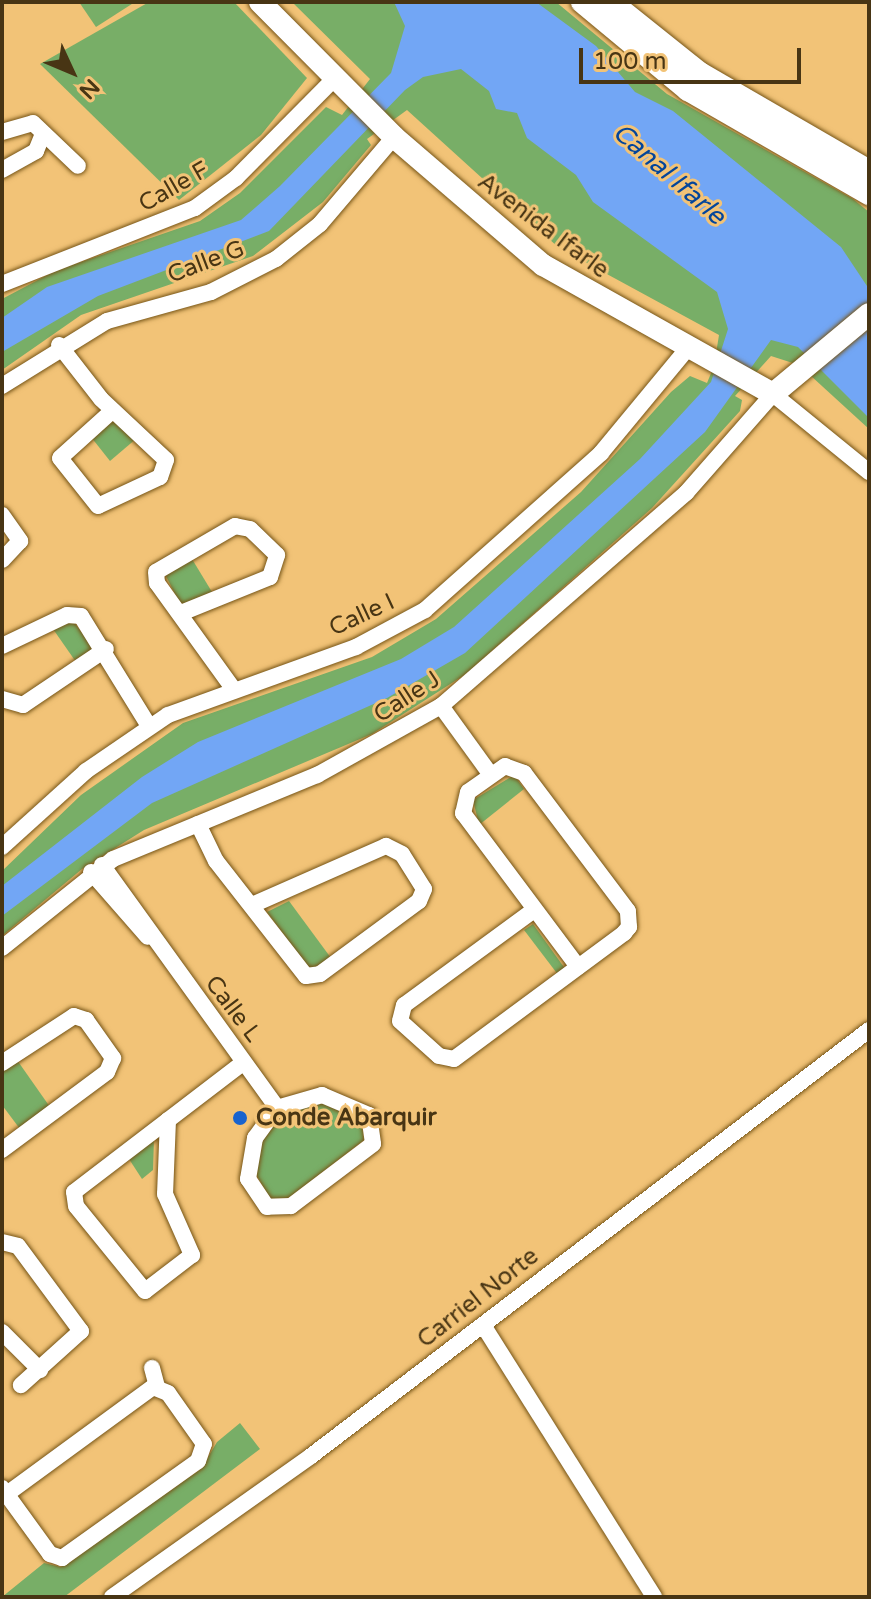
<!DOCTYPE html>
<style>
body{margin:0}
#map{position:relative;width:871px;height:1599px;overflow:hidden;background:#f2c377;font-family:"Varela Round",sans-serif}
div>[style]{position:absolute}
[style*='--x']{left:calc(var(--x)*1px);top:calc(var(--y)*1px);width:calc(var(--w)*1px);rotate:calc(var(--a)*1deg)}
.green>*{inset:0;background:#78ae67}
.water>*{inset:0;background:#72a6f5}
.roads{filter:drop-shadow(0 0 2px #765517) drop-shadow(0 0 2px #765517)}
.minor>*{height:16px;margin:-8px;padding:0 8px;transform-origin:8px;border-radius:8px;background:#fff}
.tertiary>*{height:22px;margin:-11px;padding:0 11px;transform-origin:11px;border-radius:11px;background:#fff}
.dots>*{width:22px;height:22px;translate:-50% -50%;box-sizing:border-box;border:4px solid #f2c377;border-radius:50%}
span{translate:-50% -50%;white-space:nowrap;text-align:center;line-height:1.15;-webkit-text-stroke:6px #f2c377;paint-order:stroke}
.street-label{font-size:24px;color:#483514}
.poi-label{font-size:24px;color:#483514;font-weight:700}
.left{translate:0 -50%;text-align:left}
.water-label{font-size:26px;color:#03459b;font-style:italic}
.frame{position:absolute;inset:0;border:4px solid #483514;pointer-events:none}
.north{position:absolute;left:32px;top:32px;width:80px;height:80px;-webkit-text-stroke:6px #f2c377;paint-order:stroke;rotate:134deg;font-size:22px;font-weight:700;line-height:32px;text-align:center;color:#483514}
.north::after{content:'';display:block;margin:auto;width:28px;height:36px;background:#483514;clip-path:polygon(50% 0,100% 100%,50% 72%,0 100%)}
.scale{position:absolute;left:579px;top:48px;width:222px;height:36px;box-sizing:border-box;border:4px solid #483514;border-top:0;padding-left:10px;font-size:24px;line-height:28px;white-space:nowrap;color:#483514;-webkit-text-stroke:6px #f2c377;paint-order:stroke}
</style>
<div id="map">
<div class="green">
<i style="clip-path:polygon(79px 2px,135px 2px,96px 27px)"></i>
<i style="clip-path:polygon(149px 2px,234px 2px,307px 78px,261px 135px,179px 200px,40px 64px)"></i>
<i style="clip-path:polygon(292px 2px,556px 2px,667px 94px,853px 199px,869px 212px,869px 429px,799px 365px,771px 356px,735px 396px,742px 400px,740px 411px,652px 508px,466px 674px,372px 734px,144px 830px,82px 869px,2px 936px,2px 871px,81px 795px,183px 723px,372px 657px,436px 619px,581px 492px,671px 392px,690px 376px,707px 383px,714px 366px,719px 335px,559px 248px,407px 110px,367px 139px,371px 145px,323px 202px,253px 256px,81px 315px,2px 370px,2px 299px,55px 271px,200px 221px,240px 193px,326px 107px,342px 115px,370px 79px)"></i>
<i style="clip-path:polygon(116px 419px,137px 438px,110px 461px,91px 437px)"></i>
<i style="clip-path:polygon(192px 559px,212px 592px,181px 606px,165px 574px)"></i>
<i style="clip-path:polygon(72px 620px,95px 649px,76px 662px,53px 629px)"></i>
<i style="clip-path:polygon(514px 775px,524px 789px,479px 825px,473px 800px)"></i>
<i style="clip-path:polygon(289px 901px,331px 958px,310px 970px,267px 912px)"></i>
<i style="clip-path:polygon(533px 924px,566px 970px,559px 976px,524px 930px)"></i>
<i style="clip-path:polygon(17px 1060px,50px 1107px,20px 1129px,2px 1105px,2px 1069px)"></i>
<i style="clip-path:polygon(321px 1103px,361px 1118px,364px 1140px,289px 1198px,270px 1199px,256px 1174px,262px 1139px,288px 1110px)"></i>
<i style="clip-path:polygon(154px 1139px,153px 1170px,142px 1179px,129px 1159px)"></i>
<i style="clip-path:polygon(240px 1423px,260px 1449px,64px 1597px,2px 1597px,44px 1563px,61px 1567px,201px 1469px,217px 1442px)"></i>
</div>
<div class="water">
<i style="clip-path:polygon(394px 2px,536px 2px,596px 46px,635px 92px,673px 111px,841px 247px,869px 289px,869px 418px,798px 347px,771px 340px,705px 432px,465px 653px,387px 698px,152px 803px,2px 916px,2px 886px,142px 777px,198px 742px,401px 659px,454px 627px,640px 459px,711px 382px,728px 329px,717px 292px,593px 202px,576px 175px,527px 138px,517px 113px,496px 109px,489px 91px,461px 69px,423px 77px,405px 90px,269px 231px,98px 296px,2px 352px,2px 318px,47px 287px,241px 220px,280px 186px,391px 73px,405px 26px)"></i>
</div>
<div class="roads">
<div class="minor">
<i style="--x:2;--y:132;--w:32;--a:-16"></i>
<i style="--x:33;--y:123;--w:62;--a:43.7"></i>
<i style="--x:2;--y:170;--w:39;--a:-29"></i>
<i style="--x:36;--y:151;--w:16;--a:-68"></i>
<i style="--x:2;--y:284;--w:207;--a:-21.5"></i>
<i style="--x:195;--y:208;--w:51;--a:-36.2"></i>
<i style="--x:236;--y:178;--w:141;--a:-45.3"></i>
<i style="--x:59;--y:345;--w:68;--a:52.1"></i>
<i style="--x:101;--y:399;--w:89;--a:43.2"></i>
<i style="--x:166;--y:460;--w:18;--a:109"></i>
<i style="--x:160;--y:477;--w:68;--a:154.9"></i>
<i style="--x:98;--y:506;--w:61;--a:-128.4"></i>
<i style="--x:60;--y:458;--w:70;--a:-42.1"></i>
<i style="--x:2;--y:386;--w:123;--a:-31.8"></i>
<i style="--x:107;--y:321;--w:108;--a:-15.6"></i>
<i style="--x:211;--y:292;--w:73;--a:-26.9"></i>
<i style="--x:276;--y:259;--w:56;--a:-38.5"></i>
<i style="--x:320;--y:224;--w:114;--a:-49.6"></i>
<i style="--x:2;--y:515;--w:32;--a:55"></i>
<i style="--x:20;--y:541;--w:26;--a:133"></i>
<i style="--x:181;--y:613;--w:96;--a:-22"></i>
<i style="--x:270;--y:577;--w:23;--a:-72"></i>
<i style="--x:277;--y:555;--w:37;--a:-136"></i>
<i style="--x:250;--y:529;--w:15;--a:-169"></i>
<i style="--x:235;--y:526;--w:91;--a:149.8"></i>
<i style="--x:156;--y:572;--w:11;--a:85"></i>
<i style="--x:157;--y:583;--w:128;--a:54.2"></i>
<i style="--x:2;--y:646;--w:72;--a:-25.5"></i>
<i style="--x:67;--y:615;--w:14;--a:4"></i>
<i style="--x:81;--y:616;--w:129;--a:58.3"></i>
<i style="--x:2;--y:699;--w:22;--a:16"></i>
<i style="--x:23;--y:705;--w:100;--a:-34"></i>
<i style="--x:441;--y:706;--w:85;--a:54.1"></i>
<i style="--x:198;--y:824;--w:41;--a:64.1"></i>
<i style="--x:216;--y:861;--w:146;--a:52"></i>
<i style="--x:306;--y:976;--w:14;--a:-8"></i>
<i style="--x:320;--y:974;--w:123;--a:-36.4"></i>
<i style="--x:419;--y:901;--w:13;--a:-67"></i>
<i style="--x:424;--y:889;--w:41;--a:-122.2"></i>
<i style="--x:402;--y:854;--w:18;--a:-153"></i>
<i style="--x:386;--y:846;--w:146;--a:156.2"></i>
<i style="--x:2;--y:847;--w:113;--a:-42.1"></i>
<i style="--x:86;--y:771;--w:99;--a:-34.3"></i>
<i style="--x:168;--y:715;--w:200;--a:-19.9"></i>
<i style="--x:356;--y:647;--w:78;--a:-28.2"></i>
<i style="--x:425;--y:610;--w:236;--a:-41.7"></i>
<i style="--x:601;--y:453;--w:136;--a:-50.4"></i>
<i style="--x:102;--y:865;--w:299;--a:54.2"></i>
<i style="--x:91;--y:872;--w:86;--a:48.8"></i>
<i style="--x:534;--y:910;--w:161;--a:143.8"></i>
<i style="--x:404;--y:1005;--w:16;--a:104"></i>
<i style="--x:400;--y:1021;--w:52;--a:41.9"></i>
<i style="--x:439;--y:1056;--w:15;--a:11"></i>
<i style="--x:454;--y:1059;--w:212;--a:-36.5"></i>
<i style="--x:624;--y:933;--w:8;--a:-50"></i>
<i style="--x:629;--y:927;--w:16;--a:-94"></i>
<i style="--x:628;--y:911;--w:173;--a:-127"></i>
<i style="--x:524;--y:773;--w:20;--a:-160"></i>
<i style="--x:505;--y:766;--w:45;--a:144.9"></i>
<i style="--x:468;--y:792;--w:22;--a:103"></i>
<i style="--x:463;--y:813;--w:192;--a:53.2"></i>
<i style="--x:2;--y:948;--w:142;--a:-38.7"></i>
<i style="--x:113;--y:859;--w:221;--a:-22.4"></i>
<i style="--x:317;--y:775;--w:142;--a:-29.1"></i>
<i style="--x:441;--y:706;--w:325;--a:-41"></i>
<i style="--x:686;--y:493;--w:132;--a:-48.7"></i>
<i style="--x:773;--y:394;--w:124;--a:39.1"></i>
<i style="--x:2;--y:1063;--w:86;--a:-33.1"></i>
<i style="--x:74;--y:1016;--w:13;--a:18"></i>
<i style="--x:86;--y:1020;--w:47;--a:54.6"></i>
<i style="--x:113;--y:1058;--w:15;--a:113"></i>
<i style="--x:107;--y:1072;--w:131;--a:143.4"></i>
<i style="--x:322;--y:1095;--w:51;--a:23.1"></i>
<i style="--x:369;--y:1115;--w:29;--a:82"></i>
<i style="--x:373;--y:1144;--w:103;--a:142.9"></i>
<i style="--x:291;--y:1206;--w:24;--a:178"></i>
<i style="--x:267;--y:1207;--w:34;--a:-124"></i>
<i style="--x:248;--y:1179;--w:42;--a:-80.3"></i>
<i style="--x:255;--y:1138;--w:37;--a:-54"></i>
<i style="--x:277;--y:1108;--w:47;--a:-16.1"></i>
<i style="--x:168;--y:1120;--w:74;--a:92.3"></i>
<i style="--x:165;--y:1194;--w:67;--a:66.1"></i>
<i style="--x:192;--y:1255;--w:59;--a:142.5"></i>
<i style="--x:145;--y:1291;--w:109;--a:-129.1"></i>
<i style="--x:76;--y:1206;--w:14;--a:-98"></i>
<i style="--x:74;--y:1192;--w:213;--a:-37.4"></i>
<i style="--x:2;--y:1242;--w:16;--a:14"></i>
<i style="--x:18;--y:1246;--w:106;--a:53.5"></i>
<i style="--x:81;--y:1331;--w:81;--a:138"></i>
<i style="--x:483;--y:1325;--w:321;--a:57.8"></i>
<i style="--x:2;--y:1332;--w:54;--a:45"></i>
<i style="--x:152;--y:1368;--w:20;--a:75"></i>
<i style="--x:2;--y:1488;--w:82;--a:54"></i>
<i style="--x:50;--y:1554;--w:13;--a:18"></i>
<i style="--x:62;--y:1558;--w:167;--a:-35.5"></i>
<i style="--x:198;--y:1461;--w:18;--a:-71"></i>
<i style="--x:204;--y:1444;--w:62;--a:-125.2"></i>
<i style="--x:168;--y:1393;--w:16;--a:-158"></i>
<i style="--x:153;--y:1387;--w:181;--a:143.8"></i>
<i style="--x:112;--y:1597;--w:244;--a:-35.3"></i>
<i style="--x:311;--y:1456;--w:702;--a:-37.36"></i>
</div>
<div class="tertiary">
<i style="--x:260;--y:2;--w:190;--a:45.2"></i>
<i style="--x:394;--y:137;--w:196;--a:40.7"></i>
<i style="--x:543;--y:265;--w:264;--a:29.3"></i>
<i style="--x:773;--y:394;--w:125;--a:-39.8"></i>
<i style="--x:582;--y:2;--w:138;--a:39.7"></i>
<i style="--x:688;--y:90;--w:209;--a:29.9"></i>
<i style="--x:611;--y:2;--w:114;--a:38.6"></i>
<i style="--x:700;--y:73;--w:195;--a:30.1"></i>
</div>
</div>
<div class="dots">
<i style="left:240px;top:1118px;background:#1863ce"></i>
</div>
<div class="street-label">
<span style="left:174px;top:187px;rotate:-30deg">Calle F</span>
<span style="left:543px;top:226px;rotate:37deg">Avenida Ifarle</span>
<span style="left:206px;top:262px;rotate:-21deg">Calle G</span>
<span style="left:362px;top:615px;rotate:-25deg">Calle I</span>
<span style="left:407px;top:697px;rotate:-33deg">Calle J</span>
<span style="left:233px;top:1009px;rotate:53deg">Calle L</span>
<span style="left:478px;top:1298px;rotate:-38deg">Carriel Norte</span>
</div>
<div class="poi-label">
<span class="left" style="left:256px;top:1118px">Conde Abarquir</span>
</div>
<div class="water-label">
<span style="left:669px;top:174px;rotate:41deg">Canal Ifarle</span>
</div>
<div class="frame"></div>
<div class="north">N</div>
<div class="scale">100 m</div>
</div>
